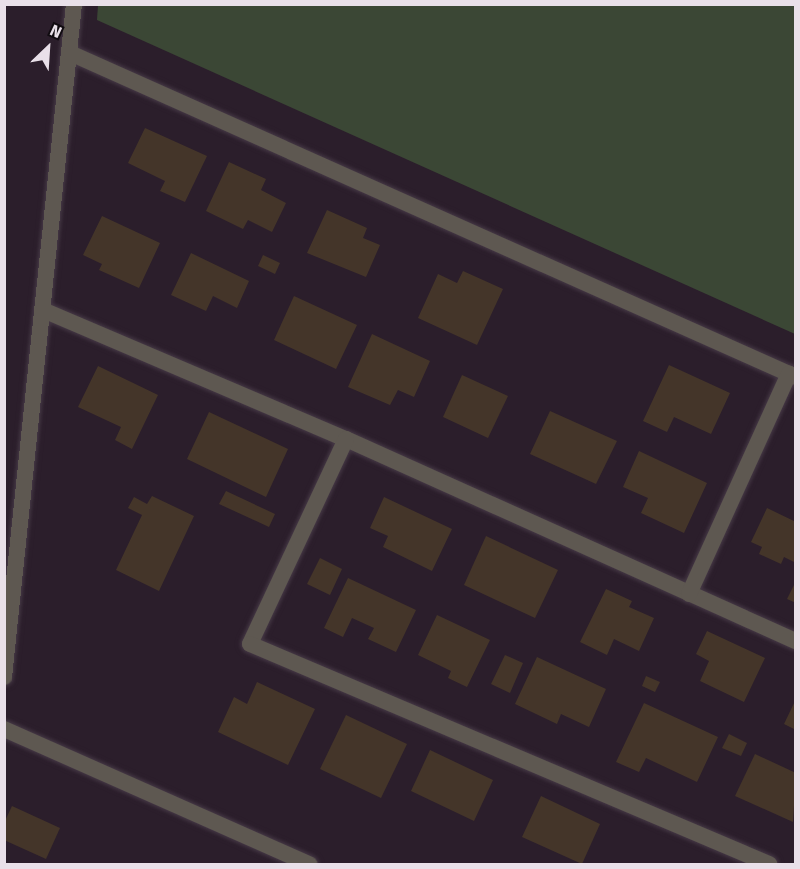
<!DOCTYPE html>
<style>
body{margin:0}
#map{position:relative;width:800px;height:869px;overflow:hidden;background:#2b1e2b;font-family:"Fira Sans",sans-serif}
div>[style]{position:absolute}
[style*='--x']{left:calc(var(--x)*1px);top:calc(var(--y)*1px);width:calc(var(--w)*1px);rotate:calc(var(--a)*1deg)}
.green>*{inset:0;background:#3b4735}
.building>*{inset:0;background:#443529}
.roads{filter:drop-shadow(0 0 2px #463946) drop-shadow(0 0 2px #463946)}
.minor>*{height:16px;margin:-8px;padding:0 8px;transform-origin:8px;border-radius:8px;background:#5e5851}
.tertiary>*{height:16px;margin:-8px;padding:0 8px;transform-origin:8px;border-radius:8px;background:#5e5851}
span{translate:-50% -50%;white-space:nowrap;text-align:center;line-height:1.15;-webkit-text-stroke:5px #100b10;paint-order:stroke}
.frame{position:absolute;inset:0;border:6px solid #e9e0e9;pointer-events:none}
.north{position:absolute;left:18px;top:18px;width:60px;height:60px;-webkit-text-stroke:4px #100b10;paint-order:stroke;rotate:25deg;font-size:16px;font-weight:700;line-height:24px;text-align:center;color:#e9e0e9}
.north::after{content:'';display:block;margin:auto;width:21px;height:27px;background:#e9e0e9;clip-path:polygon(50% 0,100% 100%,50% 72%,0 100%)}
</style>
<div id="map">
<div class="green">
<i style="clip-path:polygon(98px 5px,795px 5px,795px 334px,97px 20px)"></i>
</div>
<div class="building">
<i style="clip-path:polygon(145px 128px,207px 156px,185px 202px,160px 191px,165px 181px,128px 163px)"></i>
<i style="clip-path:polygon(229px 162px,266px 179px,261px 190px,286px 203px,272px 232px,248px 220px,243px 229px,206px 211px)"></i>
<i style="clip-path:polygon(327px 210px,367px 228px,363px 238px,380px 245px,366px 277px,307px 253px)"></i>
<i style="clip-path:polygon(102px 216px,160px 243px,139px 288px,99px 270px,102px 264px,83px 255px)"></i>
<i style="clip-path:polygon(191px 253px,249px 281px,237px 308px,213px 296px,206px 311px,171px 295px)"></i>
<i style="clip-path:polygon(263px 255px,280px 263px,275px 274px,258px 266px)"></i>
<i style="clip-path:polygon(463px 271px,503px 289px,477px 345px,418px 318px,438px 274px,457px 283px)"></i>
<i style="clip-path:polygon(294px 296px,357px 325px,336px 369px,274px 340px)"></i>
<i style="clip-path:polygon(372px 334px,430px 361px,414px 397px,398px 390px,390px 405px,348px 387px)"></i>
<i style="clip-path:polygon(669px 365px,730px 393px,711px 434px,674px 417px,667px 432px,643px 421px)"></i>
<i style="clip-path:polygon(98px 366px,158px 395px,132px 449px,115px 440px,121px 427px,78px 407px)"></i>
<i style="clip-path:polygon(462px 375px,508px 396px,488px 438px,443px 417px)"></i>
<i style="clip-path:polygon(550px 411px,617px 441px,596px 484px,530px 454px)"></i>
<i style="clip-path:polygon(209px 412px,288px 449px,266px 497px,187px 459px)"></i>
<i style="clip-path:polygon(639px 451px,707px 483px,684px 533px,641px 513px,648px 498px,623px 487px)"></i>
<i style="clip-path:polygon(226px 491px,275px 514px,269px 527px,219px 504px)"></i>
<i style="clip-path:polygon(152px 496px,194px 516px,159px 591px,116px 570px,142px 515px,128px 508px,134px 497px,147px 504px)"></i>
<i style="clip-path:polygon(384px 497px,452px 529px,432px 571px,383px 547px,388px 536px,370px 528px)"></i>
<i style="clip-path:polygon(767px 508px,796px 522px,796px 563px,784px 557px,781px 564px,759px 554px,762px 547px,751px 542px)"></i>
<i style="clip-path:polygon(486px 536px,558px 570px,535px 618px,464px 585px)"></i>
<i style="clip-path:polygon(320px 558px,342px 569px,330px 595px,307px 584px)"></i>
<i style="clip-path:polygon(348px 578px,416px 610px,396px 652px,368px 639px,374px 628px,352px 618px,343px 637px,324px 628px)"></i>
<i style="clip-path:polygon(796px 581px,796px 603px,787px 599px)"></i>
<i style="clip-path:polygon(606px 589px,632px 601px,629px 607px,654px 618px,639px 651px,614px 639px,607px 655px,580px 642px)"></i>
<i style="clip-path:polygon(437px 615px,490px 640px,467px 687px,448px 678px,451px 671px,418px 655px)"></i>
<i style="clip-path:polygon(707px 631px,765px 658px,744px 702px,700px 681px,709px 661px,696px 654px)"></i>
<i style="clip-path:polygon(505px 655px,523px 663px,510px 693px,491px 684px)"></i>
<i style="clip-path:polygon(537px 657px,606px 689px,589px 727px,561px 714px,557px 724px,515px 704px)"></i>
<i style="clip-path:polygon(646px 676px,660px 682px,655px 692px,642px 686px)"></i>
<i style="clip-path:polygon(257px 682px,315px 709px,288px 765px,218px 732px,234px 697px,247px 704px)"></i>
<i style="clip-path:polygon(796px 699px,796px 730px,784px 724px)"></i>
<i style="clip-path:polygon(644px 703px,718px 737px,697px 782px,646px 758px,639px 772px,616px 762px)"></i>
<i style="clip-path:polygon(346px 715px,407px 744px,381px 798px,320px 769px)"></i>
<i style="clip-path:polygon(729px 734px,747px 743px,741px 756px,722px 748px)"></i>
<i style="clip-path:polygon(430px 750px,493px 780px,474px 821px,411px 791px)"></i>
<i style="clip-path:polygon(755px 754px,796px 773px,793px 822px,735px 796px)"></i>
<i style="clip-path:polygon(541px 796px,600px 824px,582px 864px,522px 837px)"></i>
<i style="clip-path:polygon(12px 806px,60px 828px,46px 859px,4px 840px,4px 823px)"></i>
</div>
<div class="roads">
<div class="minor">
<i style="--x:70;--y:53;--w:795;--a:24.05"></i>
<i style="--x:43;--y:310;--w:329;--a:23.1"></i>
<i style="--x:346;--y:439;--w:493;--a:24.2"></i>
<i style="--x:346;--y:439;--w:226;--a:115.1"></i>
<i style="--x:250;--y:644;--w:564;--a:22.97"></i>
<i style="--x:689;--y:594;--w:242;--a:-65.6"></i>
<i style="--x:4;--y:677;--w:677;--a:-84.06"></i>
</div>
<div class="tertiary">
<i style="--x:4;--y:729;--w:334;--a:23.9"></i>
</div>
</div>
<div class="frame"></div>
<div class="north">N</div>
</div>
